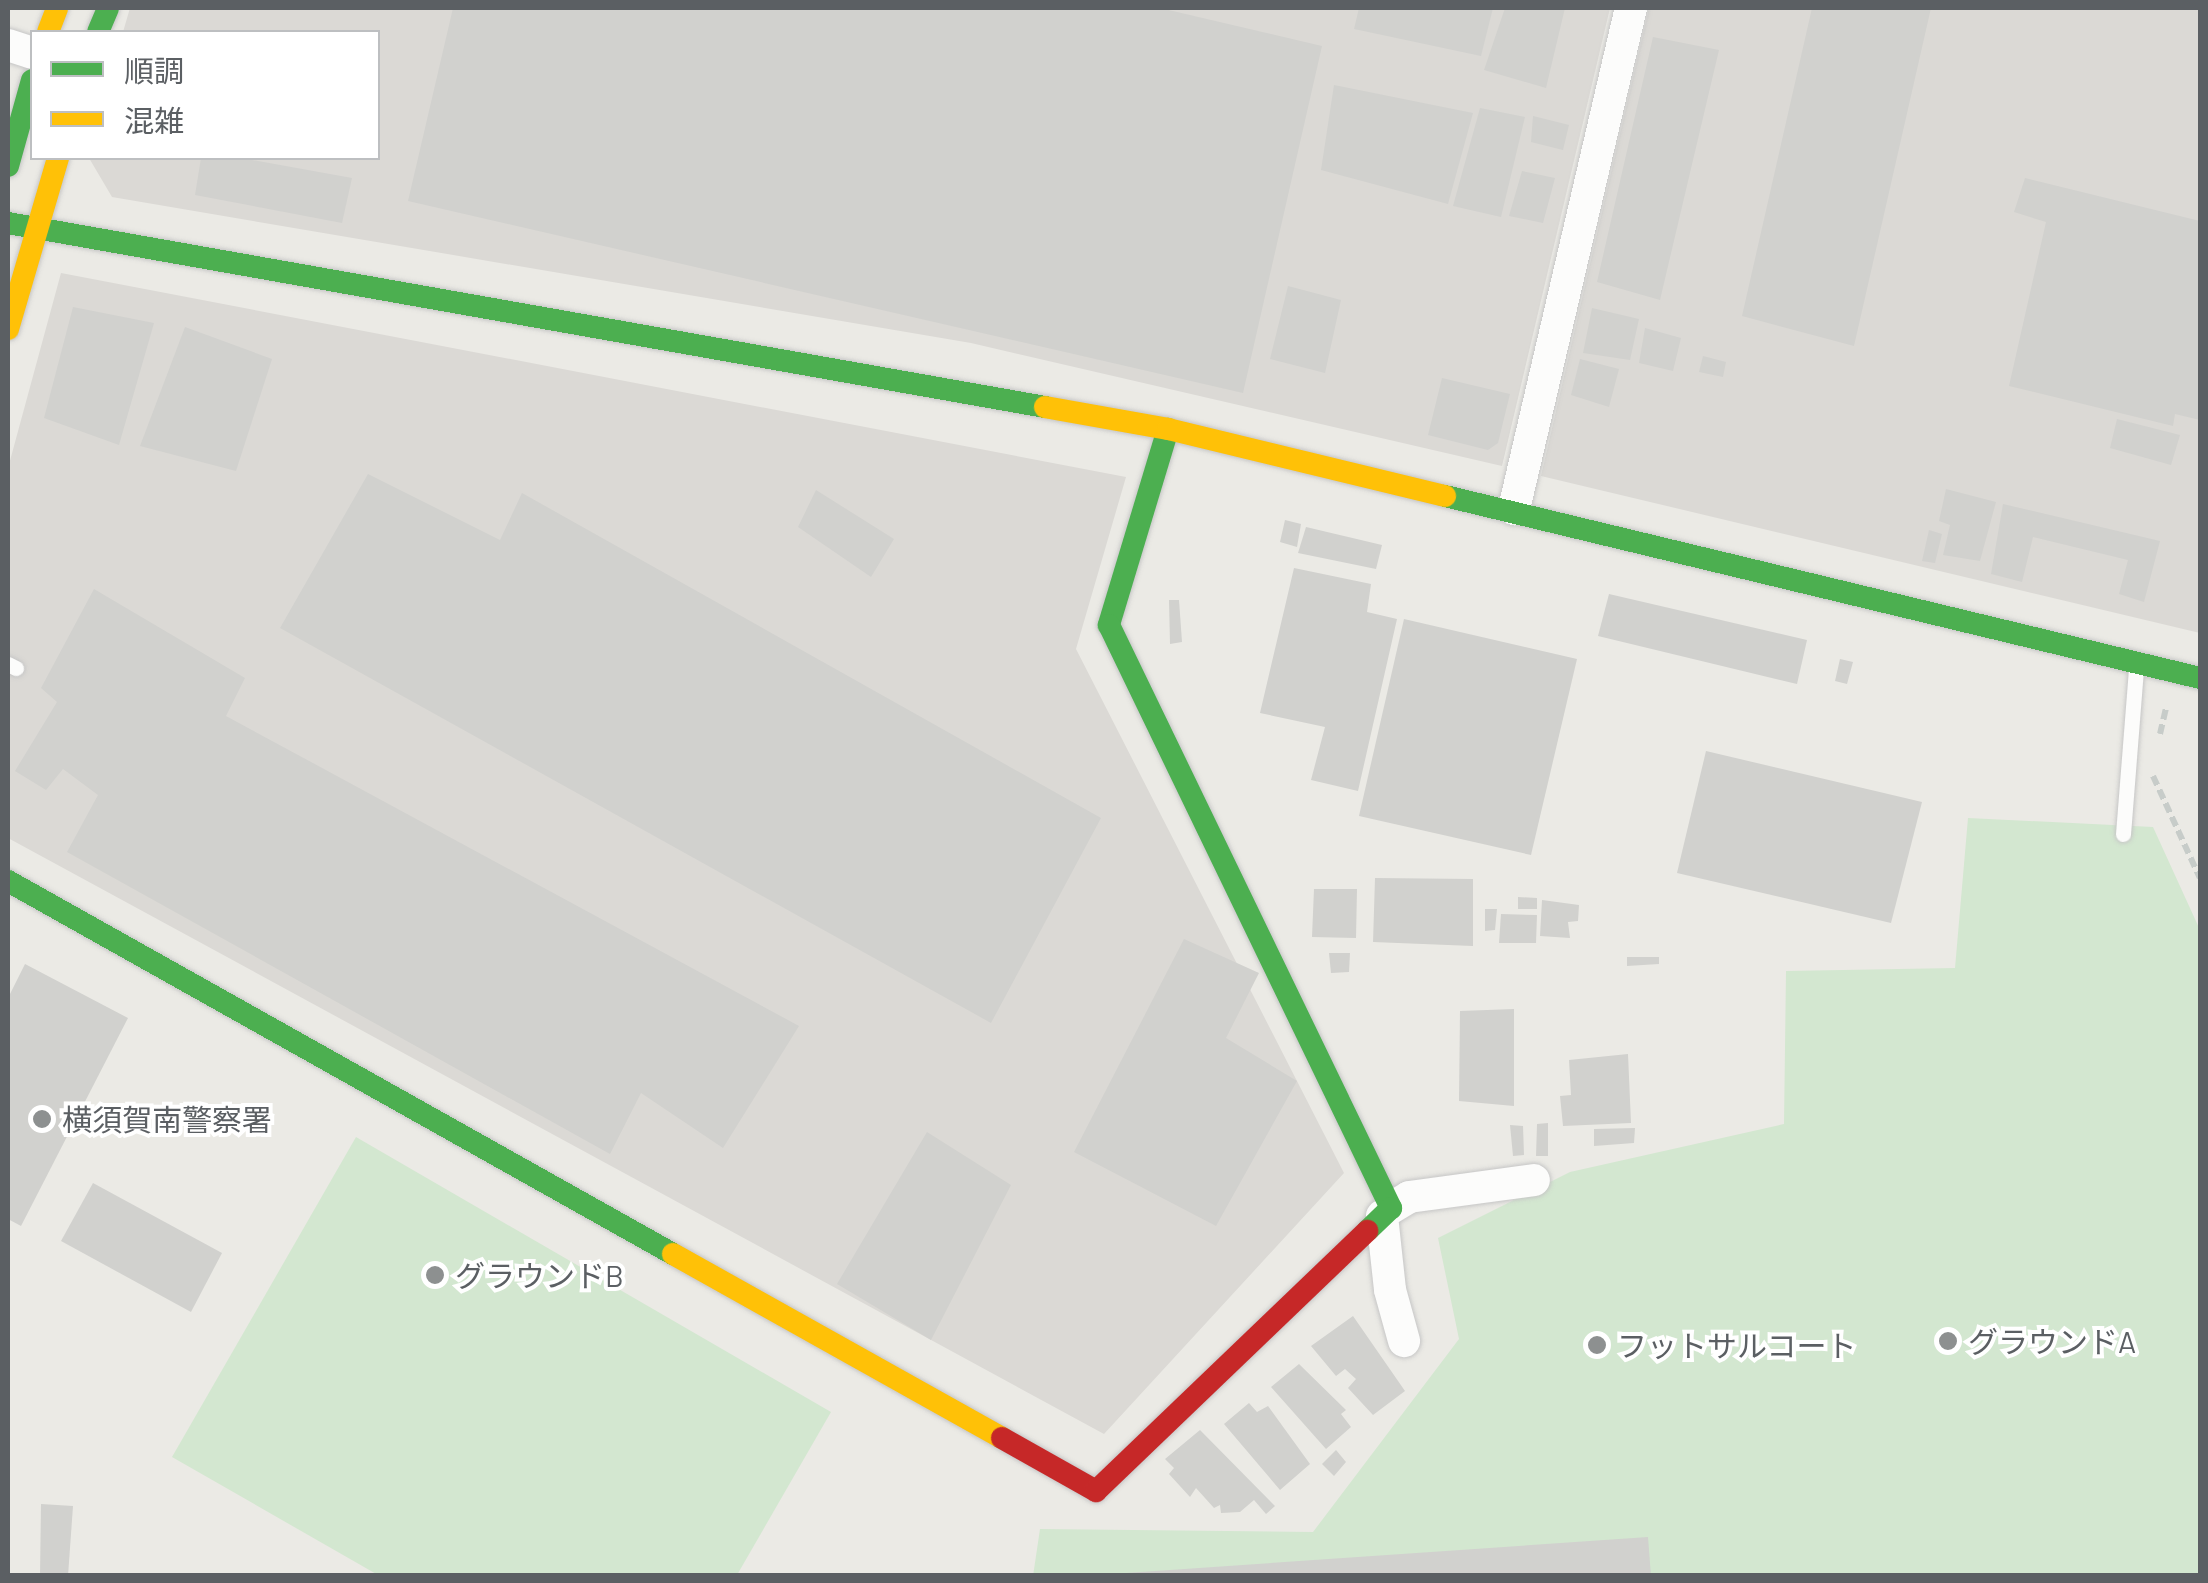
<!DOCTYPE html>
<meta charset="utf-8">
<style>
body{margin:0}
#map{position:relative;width:2208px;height:1583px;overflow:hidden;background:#ebeae5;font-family:Barlow,"Noto Sans JP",sans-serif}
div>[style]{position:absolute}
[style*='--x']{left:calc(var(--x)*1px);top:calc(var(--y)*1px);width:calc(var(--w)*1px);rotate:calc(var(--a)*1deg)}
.industrial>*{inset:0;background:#dbd9d5}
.green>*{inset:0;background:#d3e7d0}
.building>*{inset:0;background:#d1d1ce}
.path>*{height:6px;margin-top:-3px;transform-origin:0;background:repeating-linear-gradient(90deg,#c7ccc9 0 10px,transparent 0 15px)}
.roads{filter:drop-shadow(0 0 2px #c6c6c6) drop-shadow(0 0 2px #c6c6c6)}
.lane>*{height:15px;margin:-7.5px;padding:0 7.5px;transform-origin:7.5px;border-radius:7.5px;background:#fcfcfb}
.street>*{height:32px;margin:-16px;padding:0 16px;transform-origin:16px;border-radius:16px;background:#fcfcfb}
.fast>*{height:22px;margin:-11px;padding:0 11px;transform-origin:11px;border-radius:11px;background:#4caf50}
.slow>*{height:22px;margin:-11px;padding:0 11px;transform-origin:11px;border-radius:11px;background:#ffc107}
.jam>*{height:22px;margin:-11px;padding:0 11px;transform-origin:11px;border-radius:11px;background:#c62828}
.dots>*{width:28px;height:28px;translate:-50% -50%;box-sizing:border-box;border:5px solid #fff;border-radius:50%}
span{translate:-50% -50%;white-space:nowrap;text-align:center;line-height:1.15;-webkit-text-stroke:8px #fff;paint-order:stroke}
.poi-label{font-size:30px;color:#5b5f63}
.left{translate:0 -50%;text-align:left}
.frame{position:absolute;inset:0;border:10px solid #5b5f63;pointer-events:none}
.legend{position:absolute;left:30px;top:30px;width:350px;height:130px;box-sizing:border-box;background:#fff;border:2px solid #bdbfc1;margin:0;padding:12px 18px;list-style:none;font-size:30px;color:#5b5f63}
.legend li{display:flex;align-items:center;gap:20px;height:50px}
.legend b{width:50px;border:2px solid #bdbfc1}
</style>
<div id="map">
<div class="industrial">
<i style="clip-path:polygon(130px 8px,1610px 8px,1502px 466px,971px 343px,112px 197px,89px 158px,378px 158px,378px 32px,123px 32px)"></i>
<i style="clip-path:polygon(1649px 8px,2200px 8px,2200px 633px,1541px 476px)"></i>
<i style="clip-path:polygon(61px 273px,1126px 477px,1076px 649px,1344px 1173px,1104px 1434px,8px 838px,8px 468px)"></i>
</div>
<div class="green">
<i style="clip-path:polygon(1968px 818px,2153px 827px,2200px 930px,2200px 1574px,1033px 1576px,1040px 1529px,1313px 1532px,1459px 1339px,1438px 1238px,1570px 1172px,1784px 1124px,1786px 971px,1955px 968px)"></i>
<i style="clip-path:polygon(356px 1137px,831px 1412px,737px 1575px,378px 1575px,172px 1457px)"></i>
</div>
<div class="building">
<i style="clip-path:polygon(453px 8px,1160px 8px,1322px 46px,1243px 393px,408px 201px)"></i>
<i style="clip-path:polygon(1359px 8px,1493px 8px,1481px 56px,1354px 29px)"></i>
<i style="clip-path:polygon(1505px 8px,1565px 8px,1546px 88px,1484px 70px)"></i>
<i style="clip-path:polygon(1812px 8px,1931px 8px,1854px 346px,1742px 316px)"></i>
<i style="clip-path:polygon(1653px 37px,1719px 50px,1660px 300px,1597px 282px)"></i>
<i style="clip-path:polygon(1334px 85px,1473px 113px,1448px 204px,1321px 170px)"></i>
<i style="clip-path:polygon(1480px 108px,1525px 117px,1501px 217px,1453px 206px)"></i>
<i style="clip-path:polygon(1533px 116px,1569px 125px,1563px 150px,1531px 142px)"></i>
<i style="clip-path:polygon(201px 158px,241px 158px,352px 178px,342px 223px,195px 195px)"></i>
<i style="clip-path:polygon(1522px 171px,1555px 178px,1543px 223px,1509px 216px)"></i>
<i style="clip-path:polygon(2025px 178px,2200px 221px,2200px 420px,2175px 414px,2173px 426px,2009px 386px,2046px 222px,2014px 212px)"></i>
<i style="clip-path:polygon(1288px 286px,1341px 300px,1325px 373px,1270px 359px)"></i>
<i style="clip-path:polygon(73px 307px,154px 323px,119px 445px,44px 418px)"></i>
<i style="clip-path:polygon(1592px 308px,1639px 319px,1630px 360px,1583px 353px)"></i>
<i style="clip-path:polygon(185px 327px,272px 359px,236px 471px,140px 446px)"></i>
<i style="clip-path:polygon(1645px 328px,1681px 338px,1673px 371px,1639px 363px)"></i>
<i style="clip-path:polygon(1703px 356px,1726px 362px,1723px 377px,1699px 372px)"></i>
<i style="clip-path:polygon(1580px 359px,1619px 369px,1609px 407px,1571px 395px)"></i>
<i style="clip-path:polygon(1442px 378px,1510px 394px,1498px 443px,1488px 450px,1428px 435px)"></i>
<i style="clip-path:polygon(2117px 419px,2180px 435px,2171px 465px,2110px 448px)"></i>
<i style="clip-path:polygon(368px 474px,500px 540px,522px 493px,1101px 818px,991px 1023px,280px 628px)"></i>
<i style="clip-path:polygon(1946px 489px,1996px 502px,1980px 561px,1943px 555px,1950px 525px,1939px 521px)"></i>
<i style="clip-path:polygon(816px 490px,894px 539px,871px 577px,798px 527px)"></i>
<i style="clip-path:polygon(2003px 504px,2160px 541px,2144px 602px,2119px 594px,2128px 560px,2033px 537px,2022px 582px,1991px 574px)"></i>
<i style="clip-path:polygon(1285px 520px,1301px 524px,1297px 547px,1280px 542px)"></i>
<i style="clip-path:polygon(1306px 527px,1382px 545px,1376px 569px,1298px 553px)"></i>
<i style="clip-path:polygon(1929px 530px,1942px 534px,1935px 563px,1922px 561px)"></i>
<i style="clip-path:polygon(1294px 568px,1371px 584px,1367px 612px,1397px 619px,1358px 791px,1311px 780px,1325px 727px,1260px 713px)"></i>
<i style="clip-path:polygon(94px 589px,245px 678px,226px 716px,799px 1026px,723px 1148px,641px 1093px,610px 1154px,67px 852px,98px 795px,63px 769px,46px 790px,15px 771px,57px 702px,41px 688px)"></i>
<i style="clip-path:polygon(1609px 594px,1807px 640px,1797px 684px,1598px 636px)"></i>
<i style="clip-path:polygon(1169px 600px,1179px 600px,1182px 642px,1170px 644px)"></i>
<i style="clip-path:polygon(1404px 619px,1577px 659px,1531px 855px,1359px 816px)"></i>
<i style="clip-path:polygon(1840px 659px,1853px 662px,1847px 684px,1835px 681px)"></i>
<i style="clip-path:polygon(1706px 751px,1922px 802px,1891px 923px,1677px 873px)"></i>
<i style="clip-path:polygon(1375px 878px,1473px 879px,1473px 946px,1373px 942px)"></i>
<i style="clip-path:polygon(1314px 889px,1357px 889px,1356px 938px,1312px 937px)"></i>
<i style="clip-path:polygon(1518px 897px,1537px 898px,1537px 909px,1518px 909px)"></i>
<i style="clip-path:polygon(1542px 900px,1579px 905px,1578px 921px,1568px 922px,1570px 938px,1540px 936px)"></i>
<i style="clip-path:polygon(1485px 909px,1497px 909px,1495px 930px,1485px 931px)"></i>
<i style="clip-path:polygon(1501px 914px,1537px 915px,1536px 943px,1499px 943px)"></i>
<i style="clip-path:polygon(1184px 939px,1259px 973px,1226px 1038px,1297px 1081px,1216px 1226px,1074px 1152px)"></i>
<i style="clip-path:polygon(1329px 953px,1350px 953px,1349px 972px,1331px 973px)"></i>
<i style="clip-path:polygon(1627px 957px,1659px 957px,1659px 964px,1627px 966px)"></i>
<i style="clip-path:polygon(25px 964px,128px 1018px,21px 1226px,8px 1219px,8px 998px)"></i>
<i style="clip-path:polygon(1514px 1009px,1514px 1106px,1459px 1101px,1460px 1011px)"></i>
<i style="clip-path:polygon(1628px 1054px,1631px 1123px,1563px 1126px,1560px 1096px,1571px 1095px,1569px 1060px)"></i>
<i style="clip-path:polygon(1548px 1123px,1548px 1156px,1536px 1156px,1537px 1124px)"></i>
<i style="clip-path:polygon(1510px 1125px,1523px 1126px,1524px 1155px,1513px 1156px)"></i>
<i style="clip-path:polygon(1635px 1128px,1634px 1143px,1594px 1146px,1594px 1129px)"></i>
<i style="clip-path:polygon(927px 1132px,1011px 1185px,931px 1340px,837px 1284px)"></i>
<i style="clip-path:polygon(93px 1183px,222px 1253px,191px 1312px,61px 1241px)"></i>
<i style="clip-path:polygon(1353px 1316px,1405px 1391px,1373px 1415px,1348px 1388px,1356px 1379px,1345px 1369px,1336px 1376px,1311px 1346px)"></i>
<i style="clip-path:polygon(1299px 1364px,1346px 1410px,1341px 1414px,1351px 1427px,1326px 1449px,1271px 1387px)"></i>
<i style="clip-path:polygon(1249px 1403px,1257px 1412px,1268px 1406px,1310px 1464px,1280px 1490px,1224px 1424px)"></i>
<i style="clip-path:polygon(1200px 1430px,1275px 1506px,1266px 1514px,1254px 1500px,1240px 1512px,1221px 1513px,1220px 1505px,1214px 1508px,1196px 1488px,1190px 1497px,1169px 1474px,1174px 1468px,1165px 1459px)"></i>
<i style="clip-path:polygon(1336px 1450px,1346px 1462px,1334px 1476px,1322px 1464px)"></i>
<i style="clip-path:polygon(41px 1504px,73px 1506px,68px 1576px,40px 1576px)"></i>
<i style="clip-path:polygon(1648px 1537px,1651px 1576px,1126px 1576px,1126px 1573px)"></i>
</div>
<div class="path">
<i style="--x:2160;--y:734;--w:28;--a:-77"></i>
<i style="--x:2153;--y:776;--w:112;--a:65.3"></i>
</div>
<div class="roads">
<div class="lane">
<i style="--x:8;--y:664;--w:9;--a:27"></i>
<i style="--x:2123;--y:834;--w:168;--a:-85.5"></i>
</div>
<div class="street">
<i style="--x:8;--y:45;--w:25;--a:18"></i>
<i style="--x:1514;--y:509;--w:514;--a:-76.86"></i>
<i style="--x:1391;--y:1208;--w:21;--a:-31"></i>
<i style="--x:1409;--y:1197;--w:126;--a:-7.7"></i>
<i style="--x:1382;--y:1216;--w:74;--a:83.8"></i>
<i style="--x:1390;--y:1290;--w:53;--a:74.6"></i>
</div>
<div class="fast">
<i style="--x:98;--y:32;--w:26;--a:-67"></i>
<i style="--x:8;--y:166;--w:89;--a:-74.4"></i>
<i style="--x:8;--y:223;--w:1053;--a:10.06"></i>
<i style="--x:1168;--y:429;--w:205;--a:106.8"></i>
<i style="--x:1109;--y:625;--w:648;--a:64.19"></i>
<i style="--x:1391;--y:1208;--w:33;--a:136"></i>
<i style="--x:1445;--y:496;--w:777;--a:13.55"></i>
<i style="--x:8;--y:881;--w:762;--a:29.29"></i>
</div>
<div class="slow">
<i style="--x:48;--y:32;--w:26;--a:-69"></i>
<i style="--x:8;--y:329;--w:178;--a:-73.7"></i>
<i style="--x:1045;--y:407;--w:125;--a:10.1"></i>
<i style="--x:1168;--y:429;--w:285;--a:13.6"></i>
<i style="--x:673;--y:1254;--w:377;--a:29.2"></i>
</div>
<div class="jam">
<i style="--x:1002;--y:1438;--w:108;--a:29.4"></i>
<i style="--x:1096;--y:1491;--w:376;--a:-43.8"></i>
</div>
</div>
<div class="dots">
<i style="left:42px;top:1119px;background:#8d9090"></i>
<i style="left:435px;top:1275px;background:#8d9090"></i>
<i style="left:1948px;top:1341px;background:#8d9090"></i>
<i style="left:1597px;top:1345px;background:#8d9090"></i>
</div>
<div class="poi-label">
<span class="left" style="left:62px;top:1119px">横須賀南警察署</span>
<span class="left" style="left:455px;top:1275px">グラウンドB</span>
<span class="left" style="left:1968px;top:1341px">グラウンドA</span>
<span class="left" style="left:1617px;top:1345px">フットサルコート</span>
</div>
<div class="frame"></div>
<ul class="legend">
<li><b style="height:12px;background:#4caf50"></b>順調</li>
<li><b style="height:12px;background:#ffc107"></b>混雑</li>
</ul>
</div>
